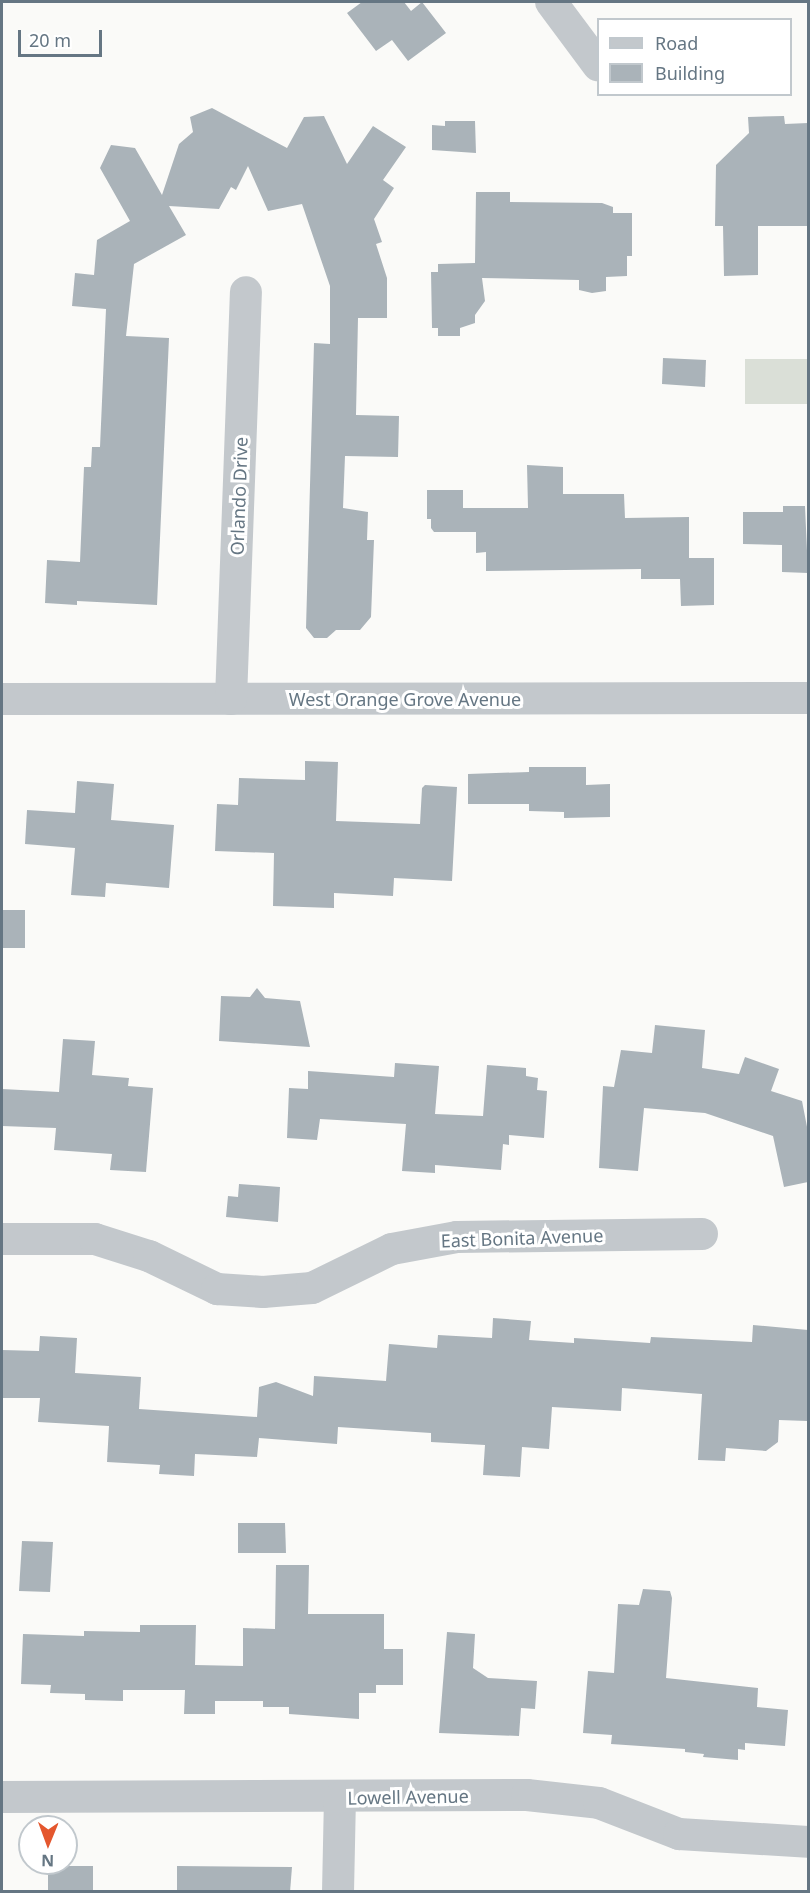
<!DOCTYPE html>
<style>
body{margin:0}
#map{position:relative;width:810px;height:1893px;overflow:hidden;background:#fafaf8;font-family:"Noto Sans",sans-serif}
div>[style]{position:absolute}
[style*='--x']{left:calc(var(--x)*1px);top:calc(var(--y)*1px);width:calc(var(--w)*1px);rotate:calc(var(--a)*1deg)}
.green>*{inset:0;background:#dadfd7}
.building>*{inset:0;background:#aab3b9}
.minor>*{height:32px;margin:-16px;padding:0 16px;transform-origin:16px;border-radius:16px;background:#c3c8cc}
span{translate:-50% -50%;white-space:nowrap;text-align:center;line-height:1.15;-webkit-text-stroke:6px #fff;paint-order:stroke}
.street-label{font-size:18px;color:#657683}
.frame{position:absolute;inset:0;border:3px solid #657683;pointer-events:none}
.legend{position:absolute;left:597px;top:18px;width:195px;height:78px;box-sizing:border-box;background:#fff;border:2px solid #c1c8cd;margin:0;padding:8px 10px;list-style:none;font-size:18px;color:#657683}
.legend li{display:flex;align-items:center;gap:12px;height:30px}
.legend b{width:30px;border:2px solid #c1c8cd}
.north{position:absolute;left:18px;top:1815px;width:60px;height:60px;box-sizing:border-box;background:#fff;border:2px solid #c1c8cd;border-radius:50%;rotate:181deg;font-size:16px;font-weight:700;line-height:24px;text-align:center;color:#657683}
.north::after{content:'';display:block;margin:auto;width:21px;height:27px;background:#e4572e;clip-path:polygon(50% 0,100% 100%,50% 72%,0 100%)}
.scale{position:absolute;left:18px;top:30px;width:84px;height:27px;box-sizing:border-box;border:3px solid #657683;border-top:0;padding-left:8px;font-size:18px;line-height:21px;white-space:nowrap;color:#657683;-webkit-text-stroke:4px #fff;paint-order:stroke}
</style>
<div id="map">
<div class="green">
<i style="clip-path:polygon(745px 359px,808px 359px,808px 404px,745px 404px)"></i>
</div>
<div class="building">
<i style="clip-path:polygon(362px 2px,404px 2px,411px 11px,422px 2px,446px 33px,408px 61px,392px 40px,376px 51px,347px 13px)"></i>
<i style="clip-path:polygon(212px 108px,287px 148px,304px 117px,324px 116px,347px 164px,373px 126px,406px 147px,383px 180px,394px 188px,374px 219px,382px 242px,376px 244px,387px 278px,387px 318px,358px 318px,356px 415px,399px 416px,398px 457px,345px 456px,343px 508px,368px 512px,367px 540px,374px 540px,371px 617px,360px 630px,336px 630px,327px 638px,314px 638px,306px 628px,314px 343px,330px 344px,330px 286px,302px 204px,268px 211px,248px 166px,236px 190px,231px 187px,219px 209px,169px 206px,186px 235px,134px 264px,126px 336px,169px 338px,157px 605px,77px 601px,77px 605px,45px 603px,47px 560px,80px 562px,84px 467px,91px 467px,92px 447px,100px 447px,106px 309px,72px 306px,75px 273px,94px 275px,97px 240px,130px 221px,100px 168px,111px 145px,135px 148px,162px 195px,179px 144px,193px 132px,190px 117px)"></i>
<i style="clip-path:polygon(784px 116px,785px 124px,808px 123px,808px 226px,758px 226px,758px 275px,724px 276px,723px 226px,715px 226px,716px 165px,749px 133px,748px 117px)"></i>
<i style="clip-path:polygon(445px 121px,475px 121px,476px 153px,432px 150px,432px 125px,445px 126px)"></i>
<i style="clip-path:polygon(476px 192px,510px 192px,510px 202px,602px 203px,613px 207px,613px 213px,632px 213px,632px 256px,627px 256px,627px 276px,606px 277px,606px 291px,592px 293px,579px 290px,579px 280px,482px 278px,485px 301px,475px 315px,475px 323px,460px 328px,460px 336px,438px 336px,438px 328px,432px 328px,431px 272px,438px 272px,438px 264px,475px 263px)"></i>
<i style="clip-path:polygon(663px 358px,706px 360px,705px 387px,662px 384px)"></i>
<i style="clip-path:polygon(527px 465px,563px 467px,563px 494px,624px 494px,625px 518px,689px 517px,689px 558px,714px 558px,714px 605px,681px 606px,680px 579px,641px 579px,641px 569px,486px 571px,486px 552px,476px 553px,476px 532px,434px 532px,431px 528px,431px 519px,427px 519px,427px 490px,463px 490px,463px 508px,528px 508px)"></i>
<i style="clip-path:polygon(783px 506px,805px 506px,808px 573px,782px 572px,782px 545px,743px 544px,743px 512px,783px 512px)"></i>
<i style="clip-path:polygon(305px 761px,338px 762px,336px 821px,420px 824px,422px 788px,425px 785px,457px 787px,452px 881px,394px 878px,393px 896px,334px 893px,334px 908px,273px 906px,274px 853px,215px 851px,217px 804px,238px 805px,239px 778px,305px 780px)"></i>
<i style="clip-path:polygon(529px 767px,586px 767px,586px 785px,610px 784px,610px 817px,564px 818px,564px 812px,529px 811px,529px 804px,468px 804px,468px 774px,529px 772px)"></i>
<i style="clip-path:polygon(77px 781px,114px 784px,111px 820px,174px 825px,169px 888px,106px 883px,105px 897px,71px 895px,75px 848px,25px 844px,27px 810px,75px 813px)"></i>
<i style="clip-path:polygon(2px 910px,25px 910px,25px 948px,2px 948px)"></i>
<i style="clip-path:polygon(257px 988px,265px 998px,300px 1001px,310px 1047px,219px 1041px,221px 996px,250px 997px)"></i>
<i style="clip-path:polygon(655px 1025px,705px 1030px,702px 1068px,739px 1074px,745px 1057px,779px 1069px,771px 1091px,802px 1101px,808px 1132px,808px 1182px,784px 1187px,773px 1136px,705px 1113px,644px 1108px,638px 1171px,599px 1168px,603px 1086px,614px 1087px,621px 1050px,652px 1053px)"></i>
<i style="clip-path:polygon(63px 1039px,95px 1041px,92px 1075px,129px 1078px,128px 1086px,153px 1088px,146px 1172px,110px 1170px,112px 1154px,54px 1150px,56px 1128px,2px 1126px,2px 1089px,59px 1092px)"></i>
<i style="clip-path:polygon(395px 1063px,439px 1066px,435px 1114px,483px 1116px,487px 1065px,526px 1068px,526px 1076px,538px 1078px,537px 1090px,547px 1091px,544px 1138px,509px 1135px,509px 1145px,503px 1144px,501px 1170px,435px 1165px,435px 1173px,402px 1171px,406px 1124px,320px 1119px,317px 1140px,287px 1138px,289px 1088px,308px 1089px,308px 1071px,394px 1077px)"></i>
<i style="clip-path:polygon(239px 1184px,280px 1187px,278px 1222px,226px 1217px,228px 1196px,238px 1197px)"></i>
<i style="clip-path:polygon(493px 1318px,531px 1321px,529px 1340px,574px 1343px,574px 1338px,650px 1343px,651px 1337px,752px 1342px,753px 1325px,808px 1330px,807px 1421px,779px 1420px,778px 1442px,766px 1451px,726px 1448px,725px 1461px,698px 1460px,702px 1394px,622px 1388px,621px 1411px,552px 1407px,549px 1449px,522px 1447px,520px 1477px,483px 1475px,485px 1445px,431px 1442px,431px 1433px,338px 1427px,337px 1444px,259px 1438px,257px 1457px,195px 1454px,194px 1476px,159px 1474px,160px 1465px,107px 1462px,109px 1426px,38px 1422px,40px 1398px,2px 1398px,2px 1350px,39px 1351px,40px 1336px,77px 1338px,75px 1373px,141px 1377px,139px 1409px,257px 1417px,259px 1387px,276px 1382px,313px 1396px,314px 1376px,386px 1381px,389px 1344px,437px 1348px,438px 1335px,492px 1338px)"></i>
<i style="clip-path:polygon(238px 1523px,285px 1523px,286px 1553px,238px 1553px)"></i>
<i style="clip-path:polygon(22px 1541px,53px 1542px,50px 1592px,19px 1591px)"></i>
<i style="clip-path:polygon(276px 1565px,309px 1565px,308px 1614px,384px 1614px,384px 1649px,403px 1649px,403px 1685px,376px 1685px,376px 1693px,359px 1693px,359px 1719px,289px 1714px,289px 1707px,263px 1707px,263px 1701px,215px 1701px,215px 1714px,184px 1714px,185px 1690px,123px 1690px,123px 1701px,85px 1700px,85px 1694px,50px 1693px,51px 1685px,21px 1684px,23px 1634px,84px 1636px,84px 1631px,140px 1632px,140px 1625px,196px 1625px,195px 1665px,243px 1666px,243px 1628px,275px 1629px)"></i>
<i style="clip-path:polygon(643px 1589px,670px 1591px,672px 1598px,666px 1678px,758px 1688px,757px 1707px,788px 1710px,785px 1746px,745px 1743px,745px 1750px,738px 1749px,738px 1760px,703px 1757px,704px 1754px,685px 1752px,685px 1749px,611px 1744px,612px 1735px,583px 1733px,588px 1671px,614px 1673px,618px 1604px,639px 1605px)"></i>
<i style="clip-path:polygon(447px 1632px,475px 1634px,473px 1668px,488px 1678px,537px 1681px,535px 1709px,521px 1708px,519px 1736px,439px 1733px)"></i>
<i style="clip-path:polygon(48px 1866px,93px 1866px,93px 1892px,48px 1892px)"></i>
<i style="clip-path:polygon(177px 1866px,292px 1867px,290px 1892px,177px 1892px)"></i>
</div>
<div class="minor">
<i style="--x:551;--y:2;--w:79;--a:53.3"></i>
<i style="--x:2;--y:699;--w:806;--a:-0.07"></i>
<i style="--x:231;--y:699;--w:407;--a:-87.9"></i>
<i style="--x:2;--y:1239;--w:93;--a:0"></i>
<i style="--x:95;--y:1239;--w:57;--a:17.5"></i>
<i style="--x:149;--y:1256;--w:76;--a:25.9"></i>
<i style="--x:217;--y:1289;--w:46;--a:3.7"></i>
<i style="--x:263;--y:1292;--w:49;--a:-4.7"></i>
<i style="--x:312;--y:1288;--w:89;--a:-26"></i>
<i style="--x:392;--y:1249;--w:66;--a:-10.5"></i>
<i style="--x:457;--y:1237;--w:245;--a:-0.7"></i>
<i style="--x:2;--y:1797;--w:525;--a:-0.22"></i>
<i style="--x:527;--y:1795;--w:72;--a:6.3"></i>
<i style="--x:599;--y:1803;--w:86;--a:21.2"></i>
<i style="--x:679;--y:1834;--w:129;--a:3.5"></i>
<i style="--x:338;--y:1892;--w:94;--a:-88.8"></i>
</div>
<div class="street-label">
<span style="left:239px;top:496px;rotate:-88deg">Orlando Drive</span>
<span style="left:405px;top:699px">West Orange Grove Avenue</span>
<span style="left:522px;top:1238px;rotate:-2deg">East Bonita Avenue</span>
<span style="left:408px;top:1797px;rotate:-1deg">Lowell Avenue</span>
</div>
<div class="frame"></div>
<ul class="legend">
<li><b style="height:8px;background:#c3c8cc"></b>Road</li>
<li><b style="height:16px;background:#aab3b9"></b>Building</li>
</ul>
<div class="north">N</div>
<div class="scale">20 m</div>
</div>
